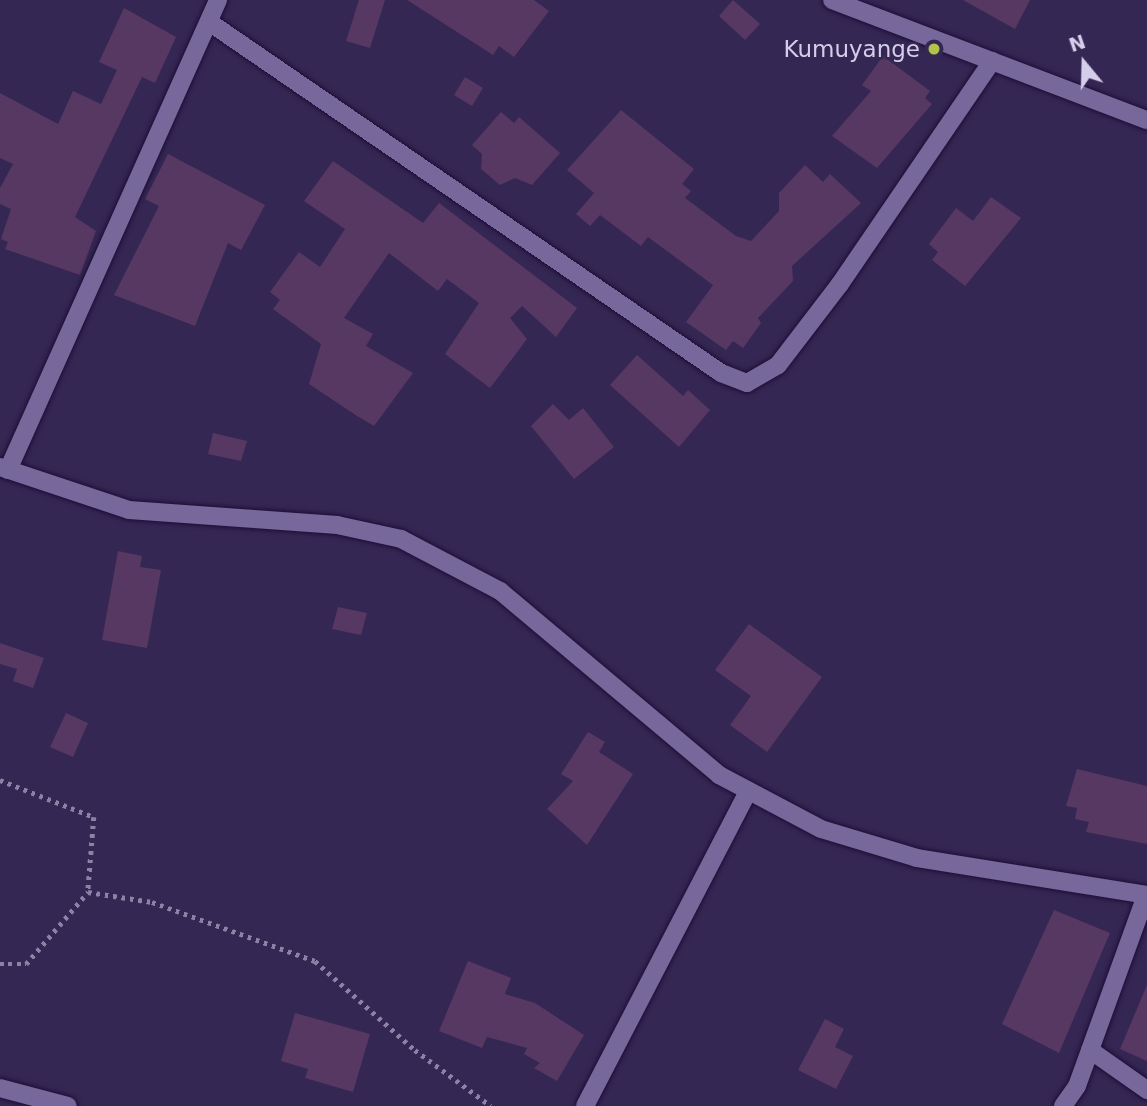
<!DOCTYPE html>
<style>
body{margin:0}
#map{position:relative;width:1147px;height:1106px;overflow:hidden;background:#352753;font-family:"DejaVu Sans",sans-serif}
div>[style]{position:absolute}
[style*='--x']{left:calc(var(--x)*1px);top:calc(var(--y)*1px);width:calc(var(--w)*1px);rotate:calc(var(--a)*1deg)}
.building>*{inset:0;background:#563862}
.path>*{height:4.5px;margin-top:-2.25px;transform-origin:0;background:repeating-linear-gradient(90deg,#8c82a5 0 3.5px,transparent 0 8.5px)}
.roads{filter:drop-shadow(0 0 2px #1d0d38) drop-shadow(0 0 2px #1d0d38)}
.minor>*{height:18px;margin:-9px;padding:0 9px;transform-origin:9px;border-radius:9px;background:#76689a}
.tertiary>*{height:18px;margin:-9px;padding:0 9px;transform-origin:9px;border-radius:9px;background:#76689a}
.dots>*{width:19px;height:19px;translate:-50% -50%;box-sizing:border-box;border:4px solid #352753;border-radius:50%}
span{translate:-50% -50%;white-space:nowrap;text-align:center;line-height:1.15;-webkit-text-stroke:5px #352753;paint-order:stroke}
.poi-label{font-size:23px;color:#d5ceea}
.right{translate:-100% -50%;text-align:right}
.north{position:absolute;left:1049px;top:28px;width:70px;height:70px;-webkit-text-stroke:5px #352753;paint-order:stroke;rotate:341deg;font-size:19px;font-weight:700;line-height:28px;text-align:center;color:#d5ceea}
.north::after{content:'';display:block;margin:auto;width:24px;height:32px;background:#d5ceea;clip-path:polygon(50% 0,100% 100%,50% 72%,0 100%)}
</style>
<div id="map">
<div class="building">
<i style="clip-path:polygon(359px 0,385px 0,370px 48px,346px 41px)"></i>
<i style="clip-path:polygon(407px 0,534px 0,549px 11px,514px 57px,499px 46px,493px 55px)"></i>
<i style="clip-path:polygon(733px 0,760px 24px,745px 40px,719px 16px)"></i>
<i style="clip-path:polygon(963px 0,1030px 0,1015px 29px)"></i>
<i style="clip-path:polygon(124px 8px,176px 37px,155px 83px,142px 77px,75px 217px,96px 231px,80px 275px,5px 249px,8px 242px,1px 239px,11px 209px,0 204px,0 188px,13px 164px,0 158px,0 93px,58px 124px,73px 91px,101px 104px,117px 70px,99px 62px)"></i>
<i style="clip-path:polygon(883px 56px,930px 91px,925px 98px,932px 104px,877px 168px,832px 136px,871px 91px,862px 85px)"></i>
<i style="clip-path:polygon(465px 77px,483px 88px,472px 106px,454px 95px)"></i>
<i style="clip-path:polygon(621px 110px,694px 169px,682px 184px,691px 191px,685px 198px,736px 236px,751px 241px,779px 211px,779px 193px,805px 165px,823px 182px,830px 174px,861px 203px,792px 266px,793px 281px,758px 318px,761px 323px,743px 348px,733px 341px,726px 350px,686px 322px,713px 285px,648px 237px,641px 246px,600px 215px,590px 226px,576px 214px,594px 193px,567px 170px)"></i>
<i style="clip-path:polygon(501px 112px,514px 123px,519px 117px,560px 153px,532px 185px,515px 178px,500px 185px,481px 169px,482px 154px,472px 145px)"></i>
<i style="clip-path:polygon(168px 154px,265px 205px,241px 250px,228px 243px,195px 326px,114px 295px,159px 206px,145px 199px)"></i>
<i style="clip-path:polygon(333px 161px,423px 223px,439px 203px,577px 308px,556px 337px,522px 306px,510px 318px,527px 339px,490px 388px,445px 354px,479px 303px,447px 279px,438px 291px,389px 253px,344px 318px,373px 334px,366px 346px,413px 373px,374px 426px,357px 416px,309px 384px,321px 344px,273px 309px,280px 300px,270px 292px,299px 252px,320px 267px,345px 229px,304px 201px)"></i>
<i style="clip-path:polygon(991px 197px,1021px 218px,965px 286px,932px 260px,938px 252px,929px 244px,956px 208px,973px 221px)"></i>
<i style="clip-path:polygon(637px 355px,683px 396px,688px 390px,710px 410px,679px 447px,610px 385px)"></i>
<i style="clip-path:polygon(553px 404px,569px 420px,583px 408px,614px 447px,574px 479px,531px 426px)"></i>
<i style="clip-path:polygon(213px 433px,247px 441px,241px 461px,208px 454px)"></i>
<i style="clip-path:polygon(118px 551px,142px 556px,140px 567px,161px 570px,147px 648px,102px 640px)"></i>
<i style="clip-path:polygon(338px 607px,367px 613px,361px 635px,332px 629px)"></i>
<i style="clip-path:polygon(749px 624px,822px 677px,767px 752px,730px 725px,751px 696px,715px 670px)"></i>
<i style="clip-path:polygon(0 643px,44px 658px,33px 688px,13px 681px,17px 669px,0 664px)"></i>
<i style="clip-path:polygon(66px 713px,88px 723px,73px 757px,50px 747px)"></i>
<i style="clip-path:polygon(588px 732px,605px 742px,599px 752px,633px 774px,587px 845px,547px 809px,573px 781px,561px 774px)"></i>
<i style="clip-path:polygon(1077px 769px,1147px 786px,1147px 844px,1086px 832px,1089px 822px,1075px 819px,1077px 808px,1066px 806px)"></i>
<i style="clip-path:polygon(1054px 910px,1110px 933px,1059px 1053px,1002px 1024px)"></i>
<i style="clip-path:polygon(468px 961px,511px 978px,505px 994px,535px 1003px,584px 1035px,557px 1081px,534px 1068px,540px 1063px,524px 1054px,527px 1048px,487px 1037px,482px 1048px,439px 1031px)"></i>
<i style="clip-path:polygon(1147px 985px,1147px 1061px,1120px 1049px)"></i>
<i style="clip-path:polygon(295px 1013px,370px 1034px,353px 1092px,305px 1078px,308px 1069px,281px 1061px)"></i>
<i style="clip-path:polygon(825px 1019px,844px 1029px,835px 1047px,853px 1056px,836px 1089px,798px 1070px)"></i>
</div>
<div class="path">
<i style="--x:0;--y:780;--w:101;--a:21.5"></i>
<i style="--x:94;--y:817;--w:75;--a:94.6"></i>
<i style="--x:0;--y:964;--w:26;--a:0"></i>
<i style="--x:26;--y:964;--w:95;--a:-49.3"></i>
<i style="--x:88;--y:892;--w:65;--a:8.9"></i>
<i style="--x:152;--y:902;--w:173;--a:19.9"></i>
<i style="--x:315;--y:961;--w:134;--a:41.7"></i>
<i style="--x:415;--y:1050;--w:94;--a:36.4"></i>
</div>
<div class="roads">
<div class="minor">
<i style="--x:209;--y:22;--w:621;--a:34.43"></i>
<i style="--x:721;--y:373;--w:28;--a:21"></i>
<i style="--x:747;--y:383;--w:36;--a:-30"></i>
<i style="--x:778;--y:365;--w:102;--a:-52.6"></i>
<i style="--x:840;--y:284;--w:270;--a:-55.7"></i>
<i style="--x:0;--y:467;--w:136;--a:18.4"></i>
<i style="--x:129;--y:510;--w:209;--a:4.1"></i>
<i style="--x:337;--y:525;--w:66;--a:12.3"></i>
<i style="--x:401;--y:539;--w:112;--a:27.7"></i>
<i style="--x:500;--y:591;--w:286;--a:40"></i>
<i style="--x:719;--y:775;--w:115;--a:27.9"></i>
<i style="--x:821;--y:829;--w:100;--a:16.8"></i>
<i style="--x:917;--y:858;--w:233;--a:9.1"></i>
<i style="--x:8;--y:470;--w:515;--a:-65.92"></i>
<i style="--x:1090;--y:1050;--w:70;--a:35.1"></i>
<i style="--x:0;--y:1088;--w:70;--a:14.8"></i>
<i style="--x:585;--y:1106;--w:355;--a:-62.6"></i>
<i style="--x:1063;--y:1106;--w:24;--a:-55"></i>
<i style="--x:1077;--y:1086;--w:203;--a:-70.1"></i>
</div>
<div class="tertiary">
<i style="--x:832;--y:0;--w:337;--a:20.9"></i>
</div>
</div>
<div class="dots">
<i style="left:934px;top:49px;background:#b2c34c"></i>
</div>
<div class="poi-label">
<span class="right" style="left:920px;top:49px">Kumuyange</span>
</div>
<div class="north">N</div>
</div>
